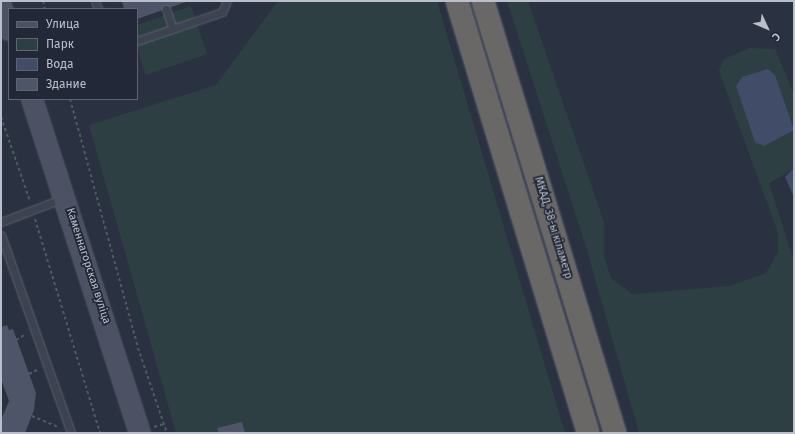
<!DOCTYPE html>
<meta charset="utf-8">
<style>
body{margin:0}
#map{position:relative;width:795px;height:434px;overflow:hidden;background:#2a3141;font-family:"Fira Sans",sans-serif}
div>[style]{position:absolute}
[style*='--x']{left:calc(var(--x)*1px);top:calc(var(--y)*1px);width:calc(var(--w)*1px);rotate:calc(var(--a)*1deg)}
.green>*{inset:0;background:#2d3f43}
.water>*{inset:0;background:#414c69}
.building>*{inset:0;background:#4e5568}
.path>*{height:2px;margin-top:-1px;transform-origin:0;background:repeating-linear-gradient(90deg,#4c5c61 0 3px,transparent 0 6px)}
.roads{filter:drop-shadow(0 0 1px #5c616f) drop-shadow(0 0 1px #5c616f)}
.service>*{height:7px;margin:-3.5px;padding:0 3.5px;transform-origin:3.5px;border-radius:3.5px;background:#3e4351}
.secondary>*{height:20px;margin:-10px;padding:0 10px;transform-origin:10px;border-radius:10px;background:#4c5264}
.trunk>*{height:22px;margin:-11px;padding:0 11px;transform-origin:11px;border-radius:11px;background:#6a6866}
span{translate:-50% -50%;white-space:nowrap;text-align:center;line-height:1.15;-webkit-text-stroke:3.5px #222837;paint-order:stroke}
.street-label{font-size:11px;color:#bbbfcb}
.frame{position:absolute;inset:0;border:2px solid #bbbfcb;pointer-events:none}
.legend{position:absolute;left:8px;top:8px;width:130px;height:92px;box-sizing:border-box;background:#222837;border:1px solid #5f6472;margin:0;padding:5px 7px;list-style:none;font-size:12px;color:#bbbfcb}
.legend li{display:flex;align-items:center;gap:8px;height:20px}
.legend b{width:20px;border:1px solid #5f6472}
.north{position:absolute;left:747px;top:8px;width:40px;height:40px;-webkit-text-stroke:3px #222837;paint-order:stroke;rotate:134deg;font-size:11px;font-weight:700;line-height:16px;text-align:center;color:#bbbfcb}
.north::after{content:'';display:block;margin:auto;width:14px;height:18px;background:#bbbfcb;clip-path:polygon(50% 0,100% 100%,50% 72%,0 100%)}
</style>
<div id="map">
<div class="green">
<i style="clip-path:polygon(278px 1px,437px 1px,565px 433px,176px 433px,89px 125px,216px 85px)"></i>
<i style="clip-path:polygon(507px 1px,528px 1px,604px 222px,604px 257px,611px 278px,632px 294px,729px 286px,766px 273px,778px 252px,778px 233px,719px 71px,724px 59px,750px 48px,775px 49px,794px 94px,794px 169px,769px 183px,794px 261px,794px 433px,639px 433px,586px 247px)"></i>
<i style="clip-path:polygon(191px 6px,207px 54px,146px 75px,137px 48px,137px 25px)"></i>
</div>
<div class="water">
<i style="clip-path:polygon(768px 69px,775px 75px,794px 130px,764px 146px,755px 142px,736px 86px,742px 77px)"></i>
<i style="clip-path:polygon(794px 168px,794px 197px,785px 177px)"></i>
</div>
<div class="building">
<i style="clip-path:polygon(122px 1px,189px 1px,137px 19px,137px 9px,124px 9px)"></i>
<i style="clip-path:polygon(7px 325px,9px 330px,13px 329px,36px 393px,34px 410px,25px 433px,1px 433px,1px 420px,9px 401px,1px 379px,1px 327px)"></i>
<i style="clip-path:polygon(242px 422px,245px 433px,219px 433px,217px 428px)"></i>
</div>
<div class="path">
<i style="--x:43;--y:1;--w:8;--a:76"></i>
<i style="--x:70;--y:99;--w:258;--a:74.7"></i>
<i style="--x:138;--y:348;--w:90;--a:71.2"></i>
<i style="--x:1;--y:117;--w:89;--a:71"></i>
<i style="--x:35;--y:219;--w:224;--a:73.1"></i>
<i style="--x:16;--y:340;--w:12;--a:-31"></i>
<i style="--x:29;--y:374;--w:11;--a:-27"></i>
<i style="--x:32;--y:416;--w:28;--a:23"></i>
<i style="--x:154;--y:427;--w:10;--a:-17"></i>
</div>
<div class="roads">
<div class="service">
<i style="--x:95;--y:1;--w:9;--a:69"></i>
<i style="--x:166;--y:9;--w:21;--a:71"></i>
<i style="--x:137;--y:41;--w:90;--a:-18.8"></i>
<i style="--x:222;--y:12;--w:12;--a:-66"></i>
<i style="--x:1;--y:222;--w:67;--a:-20.9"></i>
<i style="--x:1;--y:235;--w:210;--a:70.5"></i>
</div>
<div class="secondary">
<i style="--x:1;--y:6;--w:25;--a:72"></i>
<i style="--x:32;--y:99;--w:351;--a:72.1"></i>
</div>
<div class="trunk">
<i style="--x:457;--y:1;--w:451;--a:73.1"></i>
<i style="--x:483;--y:1;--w:452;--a:73"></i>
</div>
</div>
<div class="street-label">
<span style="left:553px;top:228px;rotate:73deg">МКАД, 38-ы кіламетр</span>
<span style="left:88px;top:266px;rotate:72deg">Каменнагорская вуліца</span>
</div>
<div class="frame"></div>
<ul class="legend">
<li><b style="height:5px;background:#4c5264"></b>Улица</li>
<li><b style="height:11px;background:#2d3f43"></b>Парк</li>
<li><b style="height:11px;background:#414c69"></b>Вода</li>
<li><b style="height:11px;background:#4e5568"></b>Здание</li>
</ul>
<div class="north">С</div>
</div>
